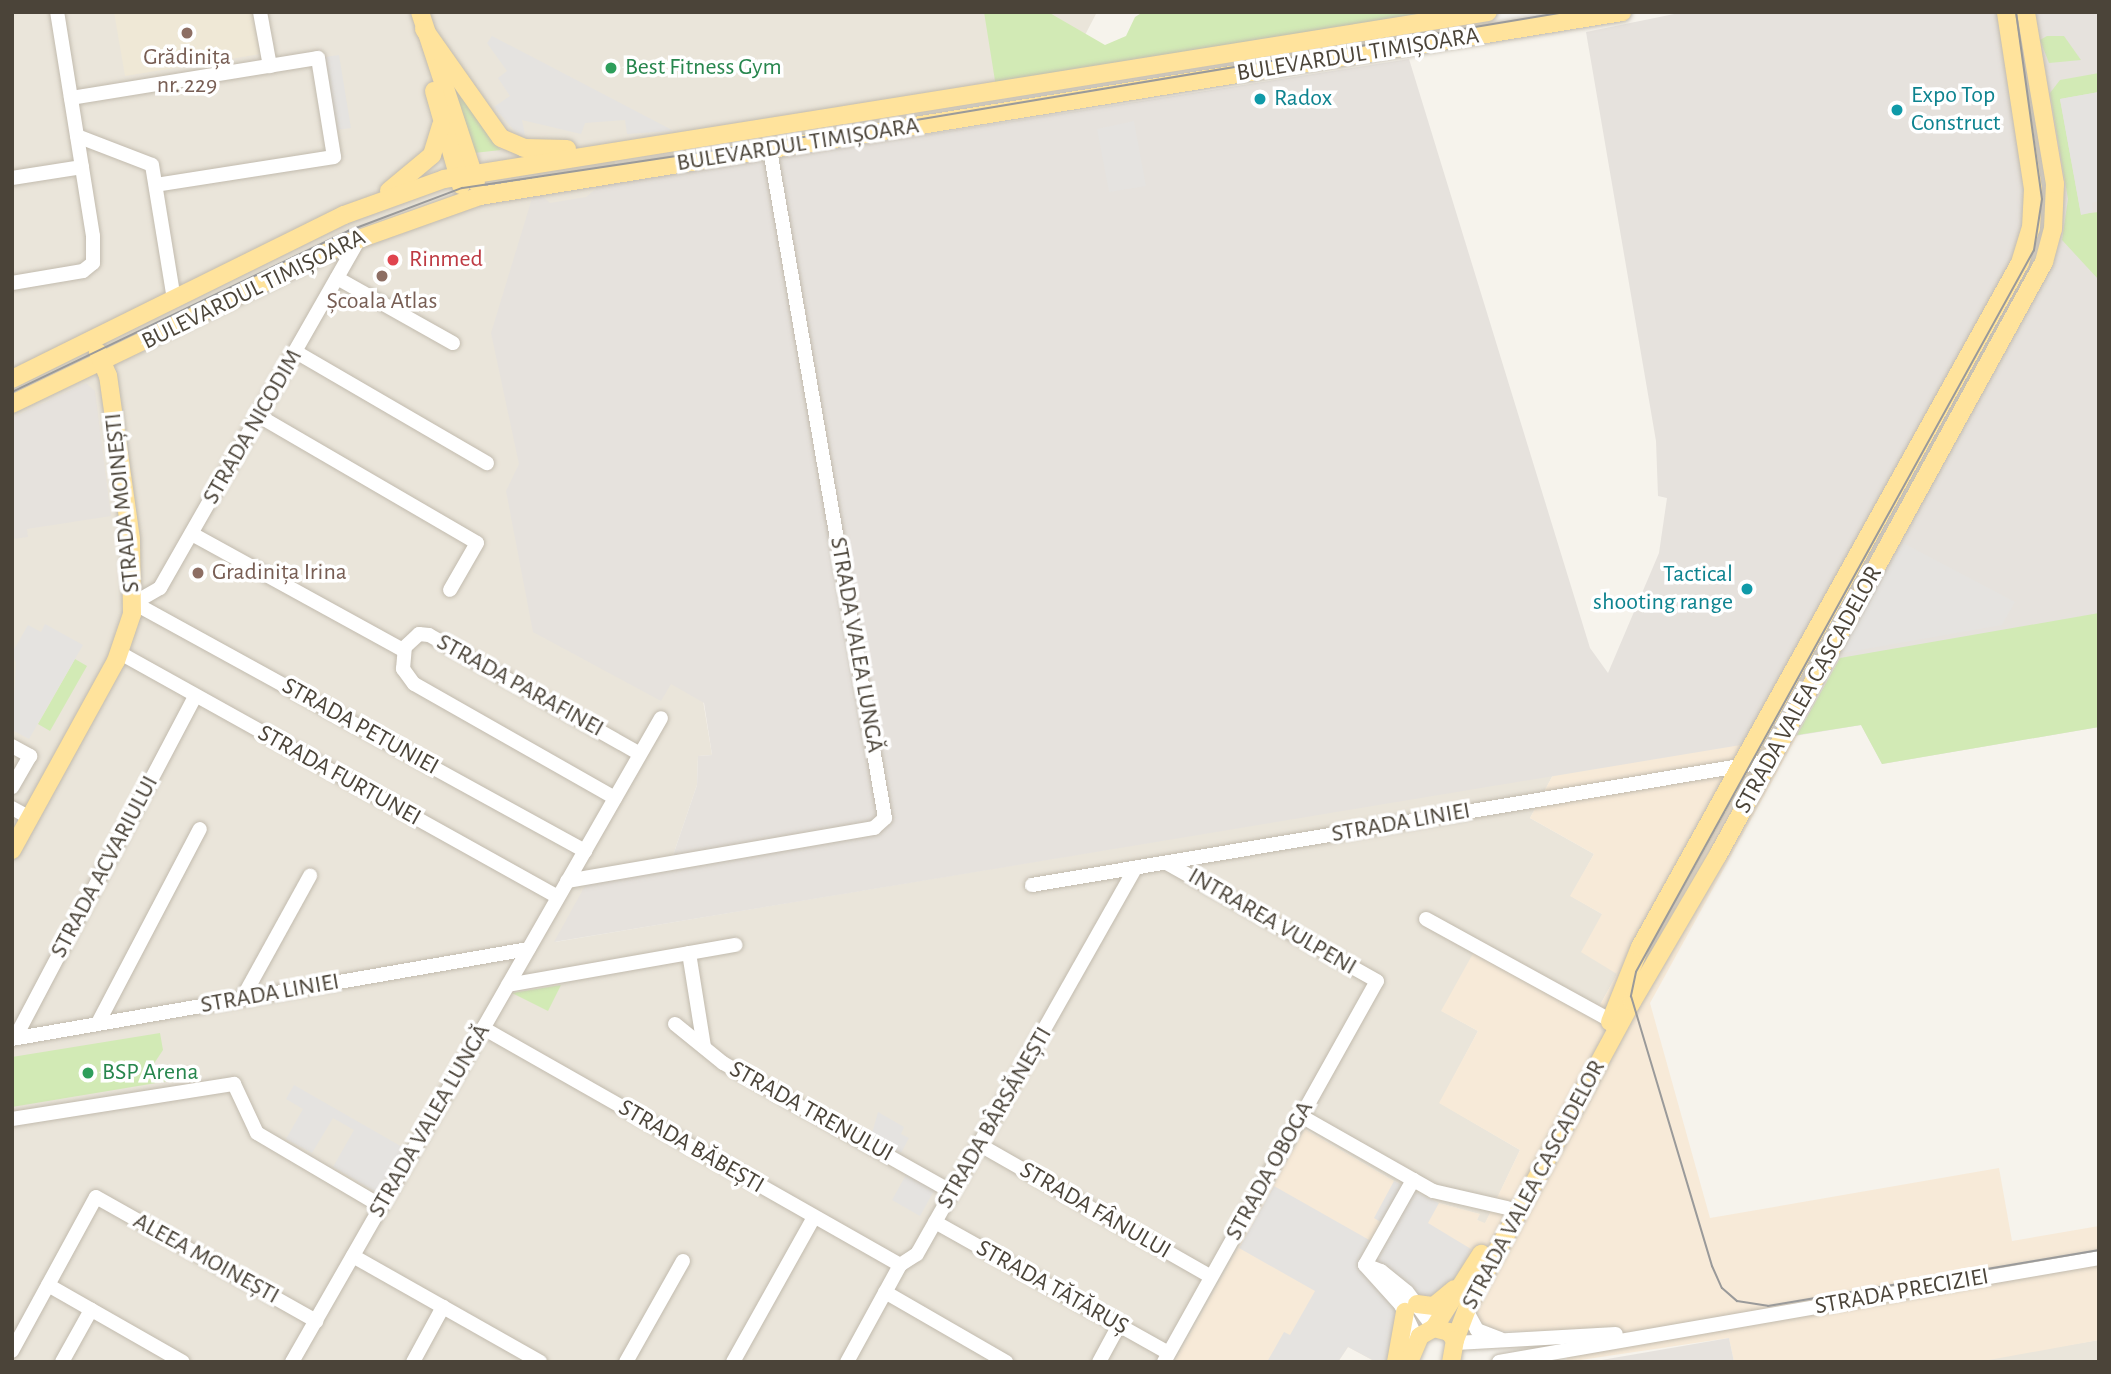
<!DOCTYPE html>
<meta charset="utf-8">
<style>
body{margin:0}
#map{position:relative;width:2111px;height:1374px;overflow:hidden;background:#f6f3ec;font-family:"Alegreya Sans",sans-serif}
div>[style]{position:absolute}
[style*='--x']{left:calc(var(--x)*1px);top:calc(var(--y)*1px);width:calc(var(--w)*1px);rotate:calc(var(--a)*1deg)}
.residential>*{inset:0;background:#eae5da}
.commercial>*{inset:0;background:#f7ead8}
.industrial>*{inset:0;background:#e6e2dd}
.education>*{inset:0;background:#efe8d6}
.green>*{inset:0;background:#d2eab5}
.parking>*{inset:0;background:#e5e3e0}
.roads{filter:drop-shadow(0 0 2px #c2bbae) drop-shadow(0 0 2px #c2bbae)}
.minor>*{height:14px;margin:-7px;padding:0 7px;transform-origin:7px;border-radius:7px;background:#fff}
.major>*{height:18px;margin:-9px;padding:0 9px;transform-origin:9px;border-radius:9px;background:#ffe39c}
.tram>*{height:2px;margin:-1px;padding:0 1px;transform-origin:1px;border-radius:1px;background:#9a9a9a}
.dots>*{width:19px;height:19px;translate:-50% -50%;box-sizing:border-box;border:4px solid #fff;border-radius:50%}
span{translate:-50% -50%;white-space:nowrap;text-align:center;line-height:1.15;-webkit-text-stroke:7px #fff;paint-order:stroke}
.street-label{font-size:24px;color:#4b4439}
.education-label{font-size:24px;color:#785e54}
.left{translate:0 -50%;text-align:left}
.leisure-label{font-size:24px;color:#27864d}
.culture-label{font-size:24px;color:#0d838f}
.right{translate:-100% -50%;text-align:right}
.health-label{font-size:24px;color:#be3a42}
.frame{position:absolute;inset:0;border:14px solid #4b4439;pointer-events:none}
</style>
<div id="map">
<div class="residential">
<i style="clip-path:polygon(12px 12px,1097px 12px,1085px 35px,1092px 70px,612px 146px,712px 755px,698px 756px,697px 785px,668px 870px,555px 942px,1553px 775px,1530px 818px,1594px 854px,1571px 896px,1602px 914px,1617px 974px,1594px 1016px,1442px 1011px,1478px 1031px,1440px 1103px,1520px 1150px,1485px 1224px,1477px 1220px,1479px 1214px,1439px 1203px,1394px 1181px,1306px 1129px,1174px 1362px,12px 1362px)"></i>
<i style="clip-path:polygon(2099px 1340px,2099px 1362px,1978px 1362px,1978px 1360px)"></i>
</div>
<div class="commercial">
<i style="clip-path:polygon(2099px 12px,1840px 658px,1650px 1003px,1710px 1218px,1999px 1168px,2012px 1241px,2099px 1226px,2099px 1340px,1978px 1362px,1734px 1362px,1729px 1338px,1567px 1362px,1562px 1332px,1490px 1331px,1429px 1297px,1389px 1362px,1376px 1362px,1348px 1347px,1338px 1362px,1174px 1362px,1305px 1129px,1394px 1181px,1439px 1203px,1480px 1214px,1477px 1220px,1485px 1223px,1520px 1150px,1439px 1103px,1478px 1031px,1441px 1011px,1475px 950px,1594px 1016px,1617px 974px,1581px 952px,1602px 914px,1570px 896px,1594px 854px,1530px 818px,1553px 775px,1735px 745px)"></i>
</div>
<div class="industrial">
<i style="clip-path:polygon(1684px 12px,2099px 12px,2099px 727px,1882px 764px,1861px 725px,554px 942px,586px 884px,668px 870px,697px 785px,698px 756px,712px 755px,704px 703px,671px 684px,661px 701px,533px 632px,506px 491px,519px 464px,491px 333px,533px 195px,542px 195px,550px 203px,586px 197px,598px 187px,617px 183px,1409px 59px,1590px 648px,1608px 673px,1659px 553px,1667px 498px,1658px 496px,1656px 441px,1586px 32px)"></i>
<i style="clip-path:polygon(86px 383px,95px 391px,111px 516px,27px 529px,28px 537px,12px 539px,12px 418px)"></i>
<i style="clip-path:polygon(1729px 1338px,1734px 1362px,1590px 1362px)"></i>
</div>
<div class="education">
<i style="clip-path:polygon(114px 12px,252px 12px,260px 54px,125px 76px)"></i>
</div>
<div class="green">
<i style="clip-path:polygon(984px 12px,1048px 12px,1105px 45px,1126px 36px,1135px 17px,1143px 12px,1437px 12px,996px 87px)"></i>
<i style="clip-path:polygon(2047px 36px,2064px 36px,2081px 60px,2049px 63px,2040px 40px)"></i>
<i style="clip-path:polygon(2099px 73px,2099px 92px,2060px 99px,2081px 214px,2099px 212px,2098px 279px,2062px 240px,2068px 199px,2050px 93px,2060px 80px)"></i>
<i style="clip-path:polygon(451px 78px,493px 142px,501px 150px,474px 153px)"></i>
<i style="clip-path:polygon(2099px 613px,2099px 727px,1882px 764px,1861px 725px,1797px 735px,1840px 658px)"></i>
<i style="clip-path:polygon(75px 659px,87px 666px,50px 731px,38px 724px)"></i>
<i style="clip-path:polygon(561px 985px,548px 1011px,512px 993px)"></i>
<i style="clip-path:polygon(160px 1033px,163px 1050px,153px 1065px,174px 1080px,12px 1107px,12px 1057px)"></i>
</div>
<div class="parking">
<i style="clip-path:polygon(492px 36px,672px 130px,672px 131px,627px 134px,625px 120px,585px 123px,581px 134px,522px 120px,525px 136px,520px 137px,494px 107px,510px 96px,498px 78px,507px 71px,487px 43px)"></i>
<i style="clip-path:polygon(339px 55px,351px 128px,330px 131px,318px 58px)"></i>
<i style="clip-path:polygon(2099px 92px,2099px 201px,2092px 203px,2093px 212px,2081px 215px,2060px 99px)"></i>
<i style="clip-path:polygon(1134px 121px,1146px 186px,1109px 192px,1097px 129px)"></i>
<i style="clip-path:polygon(1903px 543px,2015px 602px,2002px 625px,1837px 654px)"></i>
<i style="clip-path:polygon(45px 624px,83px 645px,29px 739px,12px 730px,16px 663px,12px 653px,28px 625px,41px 632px)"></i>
<i style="clip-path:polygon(294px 1085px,404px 1148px,378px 1193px,333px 1167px,354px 1130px,333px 1118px,312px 1153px,286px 1139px,303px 1109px,286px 1099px)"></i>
<i style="clip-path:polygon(878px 1112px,904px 1127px,901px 1134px,909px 1138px,901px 1153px,871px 1137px)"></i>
<i style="clip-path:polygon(907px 1173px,935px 1189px,920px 1216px,892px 1200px)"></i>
<i style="clip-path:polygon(1394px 1181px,1439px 1203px,1428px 1223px,1471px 1249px,1451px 1287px,1429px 1297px,1389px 1362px,1376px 1362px,1348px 1347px,1338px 1362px,1267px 1362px,1284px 1332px,1290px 1335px,1315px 1291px,1239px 1248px,1274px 1186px,1371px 1241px,1382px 1223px,1374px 1218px)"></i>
</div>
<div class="roads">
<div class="minor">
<i style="--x:260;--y:12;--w:55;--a:79.5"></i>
<i style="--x:71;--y:98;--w:250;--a:-9.2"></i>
<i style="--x:318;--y:58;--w:100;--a:80.8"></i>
<i style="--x:334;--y:157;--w:180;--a:171.1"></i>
<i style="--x:77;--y:136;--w:80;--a:21.1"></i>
<i style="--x:152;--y:165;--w:137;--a:80.7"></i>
<i style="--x:12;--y:178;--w:71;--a:-8.9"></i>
<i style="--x:337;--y:278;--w:133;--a:29.3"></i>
<i style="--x:12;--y:283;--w:72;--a:-9.6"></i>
<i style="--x:83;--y:271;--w:13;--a:-39"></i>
<i style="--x:93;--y:263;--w:27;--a:-90"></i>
<i style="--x:93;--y:236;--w:227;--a:-99.1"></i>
<i style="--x:296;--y:352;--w:221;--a:30.2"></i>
<i style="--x:259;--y:416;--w:252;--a:30.2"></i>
<i style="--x:477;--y:543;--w:54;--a:119.9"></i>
<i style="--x:192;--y:534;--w:241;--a:28.8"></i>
<i style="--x:134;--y:603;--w:515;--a:28.81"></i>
<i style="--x:134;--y:603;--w:30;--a:-30"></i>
<i style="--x:160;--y:588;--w:402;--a:-60.3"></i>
<i style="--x:120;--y:653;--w:501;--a:29.12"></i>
<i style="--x:12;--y:746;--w:21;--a:29"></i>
<i style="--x:30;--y:756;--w:36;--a:120"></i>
<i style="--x:615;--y:798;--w:231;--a:-150.4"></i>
<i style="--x:414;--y:684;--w:19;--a:-126"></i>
<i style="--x:403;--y:669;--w:22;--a:-85"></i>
<i style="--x:405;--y:647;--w:19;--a:-43"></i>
<i style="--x:419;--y:634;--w:10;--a:6"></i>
<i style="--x:429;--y:635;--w:242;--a:29.4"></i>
<i style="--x:12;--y:808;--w:21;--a:29"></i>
<i style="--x:567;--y:881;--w:312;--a:-9.8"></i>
<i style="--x:874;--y:828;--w:15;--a:-42"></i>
<i style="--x:885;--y:818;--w:678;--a:-99.77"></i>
<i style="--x:1032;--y:885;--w:747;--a:-9.55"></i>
<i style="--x:1426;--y:919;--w:210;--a:28.8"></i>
<i style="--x:689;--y:953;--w:95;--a:80.9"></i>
<i style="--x:508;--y:985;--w:231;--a:-10"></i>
<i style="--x:242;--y:999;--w:141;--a:-61.1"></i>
<i style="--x:98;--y:1023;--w:219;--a:-62.3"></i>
<i style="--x:675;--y:1024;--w:62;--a:39.1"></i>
<i style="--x:723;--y:1063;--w:263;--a:29.4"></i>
<i style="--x:483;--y:1028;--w:480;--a:29.6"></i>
<i style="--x:15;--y:1038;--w:386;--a:-62.2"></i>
<i style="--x:12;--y:1039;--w:524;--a:-9.89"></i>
<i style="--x:1301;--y:1116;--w:152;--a:29.6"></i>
<i style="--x:1433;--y:1191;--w:76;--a:12.9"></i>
<i style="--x:12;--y:1119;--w:225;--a:-9"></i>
<i style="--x:234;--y:1084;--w:54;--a:64.9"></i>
<i style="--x:257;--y:1133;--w:144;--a:30.5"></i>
<i style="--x:980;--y:1145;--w:266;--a:29.7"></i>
<i style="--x:935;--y:1222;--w:267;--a:29.3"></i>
<i style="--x:353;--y:1256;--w:215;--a:29.5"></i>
<i style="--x:1365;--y:1265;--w:98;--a:-60.5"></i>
<i style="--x:1365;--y:1265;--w:17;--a:21"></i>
<i style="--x:1381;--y:1271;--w:33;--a:39"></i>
<i style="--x:1407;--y:1292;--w:45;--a:53.1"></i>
<i style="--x:1365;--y:1265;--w:54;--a:48"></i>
<i style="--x:1401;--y:1305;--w:38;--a:65"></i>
<i style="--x:48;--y:1285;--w:155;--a:29.7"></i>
<i style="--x:885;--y:1292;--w:140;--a:30"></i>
<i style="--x:1466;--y:1310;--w:23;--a:61"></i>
<i style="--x:1477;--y:1330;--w:25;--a:21"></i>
<i style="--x:1456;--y:1343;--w:160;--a:-3.2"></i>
<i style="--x:12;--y:1351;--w:175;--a:-61.4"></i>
<i style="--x:96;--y:1197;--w:253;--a:29.4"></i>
<i style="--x:62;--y:1362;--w:60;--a:-60.9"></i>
<i style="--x:292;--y:1362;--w:742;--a:-60.19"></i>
<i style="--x:413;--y:1362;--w:63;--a:-61.4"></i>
<i style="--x:626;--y:1362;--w:116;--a:-60.6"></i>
<i style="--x:733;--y:1362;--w:166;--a:-60.8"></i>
<i style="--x:847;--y:1362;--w:111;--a:-61.3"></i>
<i style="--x:900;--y:1265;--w:20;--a:-33"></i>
<i style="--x:917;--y:1254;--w:443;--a:-60.5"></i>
<i style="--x:1099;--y:1362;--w:42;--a:-61.6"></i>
<i style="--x:1164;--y:1362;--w:436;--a:-60.8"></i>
<i style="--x:1377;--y:981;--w:241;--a:-150.7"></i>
<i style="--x:1499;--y:1362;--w:609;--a:-9.83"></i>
</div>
<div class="major">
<i style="--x:420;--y:12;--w:179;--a:71.8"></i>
<i style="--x:424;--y:29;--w:133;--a:54.8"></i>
<i style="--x:501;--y:138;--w:25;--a:23"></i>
<i style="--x:524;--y:148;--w:43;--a:1.3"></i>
<i style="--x:434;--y:91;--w:98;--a:74"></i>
<i style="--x:389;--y:191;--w:56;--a:-39.9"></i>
<i style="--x:432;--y:155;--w:31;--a:-73"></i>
<i style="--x:12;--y:379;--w:370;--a:-26.3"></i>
<i style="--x:344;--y:215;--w:106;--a:-19.8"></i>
<i style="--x:444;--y:179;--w:1057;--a:-9.09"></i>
<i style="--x:12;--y:404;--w:369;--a:-25.7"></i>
<i style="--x:345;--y:244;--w:143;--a:-19.6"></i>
<i style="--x:480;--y:196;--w:1157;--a:-9.15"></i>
<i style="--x:12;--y:850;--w:216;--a:-61.2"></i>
<i style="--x:116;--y:661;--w:50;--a:-71.2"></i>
<i style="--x:132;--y:614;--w:75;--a:-90.8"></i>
<i style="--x:131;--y:539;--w:165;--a:-98"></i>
<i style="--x:108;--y:376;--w:26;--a:-113"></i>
<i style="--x:1610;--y:1022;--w:81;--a:-68.2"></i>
<i style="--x:1640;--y:947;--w:782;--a:-60.95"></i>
<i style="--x:2020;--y:263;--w:37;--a:-73"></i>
<i style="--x:2031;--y:228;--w:39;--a:-87"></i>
<i style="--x:2033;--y:189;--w:179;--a:-98.7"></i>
<i style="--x:1417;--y:1304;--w:17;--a:7"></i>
<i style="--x:1434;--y:1306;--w:26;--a:-40"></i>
<i style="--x:1434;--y:1328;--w:88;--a:-57.6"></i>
<i style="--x:1455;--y:1340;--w:40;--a:-69"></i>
<i style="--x:1469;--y:1303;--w:342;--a:-61.6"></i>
<i style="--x:1632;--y:1002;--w:170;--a:-59.7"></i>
<i style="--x:1718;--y:855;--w:677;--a:-61.2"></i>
<i style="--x:2044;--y:262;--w:34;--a:-75"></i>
<i style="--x:2053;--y:229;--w:45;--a:-87.5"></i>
<i style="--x:2055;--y:184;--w:174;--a:-99.6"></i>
<i style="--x:1396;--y:1362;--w:51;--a:-79.8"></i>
<i style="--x:1409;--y:1362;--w:28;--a:-67"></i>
<i style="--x:1420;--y:1336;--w:16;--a:-30"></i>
<i style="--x:1434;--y:1328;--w:16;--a:15"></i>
<i style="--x:1449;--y:1332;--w:10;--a:53"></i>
<i style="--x:1455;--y:1340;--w:22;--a:100"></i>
</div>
</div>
<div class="tram">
<i style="--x:2016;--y:12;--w:189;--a:82.1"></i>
<i style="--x:2042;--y:199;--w:52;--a:98.9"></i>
<i style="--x:2034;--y:250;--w:824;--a:118.87"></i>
<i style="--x:1636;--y:972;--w:25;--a:102"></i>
<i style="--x:1631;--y:996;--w:282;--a:73.3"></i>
<i style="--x:1712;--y:1266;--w:24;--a:66"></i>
<i style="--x:1722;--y:1288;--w:20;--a:41"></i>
<i style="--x:1737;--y:1301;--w:31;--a:9"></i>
<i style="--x:1768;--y:1306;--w:336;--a:-9.6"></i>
<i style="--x:12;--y:392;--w:373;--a:-25.6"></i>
<i style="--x:348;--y:231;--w:122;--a:-20.7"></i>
<i style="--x:462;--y:188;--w:459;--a:-8.5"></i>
<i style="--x:916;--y:120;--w:658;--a:-9.45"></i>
</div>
<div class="dots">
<i style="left:187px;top:33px;background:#8d6e63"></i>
<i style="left:611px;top:68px;background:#2e9e5b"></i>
<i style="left:1260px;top:99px;background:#0f9aa8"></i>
<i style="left:1897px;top:110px;background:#0f9aa8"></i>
<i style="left:393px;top:260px;background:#e0444e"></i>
<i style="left:382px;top:276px;background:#8d6e63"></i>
<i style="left:198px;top:573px;background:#8d6e63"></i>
<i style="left:1747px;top:589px;background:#0f9aa8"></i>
<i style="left:88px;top:1073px;background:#2e9e5b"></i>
</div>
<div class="street-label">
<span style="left:1358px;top:55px;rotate:-9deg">BULEVARDUL TIMIȘOARA</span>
<span style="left:798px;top:145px;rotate:-9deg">BULEVARDUL TIMIȘOARA</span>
<span style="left:254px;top:290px;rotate:-26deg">BULEVARDUL TIMIȘOARA</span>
<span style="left:253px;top:427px;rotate:-60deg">STRADA NICODIM</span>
<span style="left:123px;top:503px;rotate:-96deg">STRADA MOINEȘTI</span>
<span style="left:856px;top:645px;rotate:80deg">STRADA VALEA LUNGĂ</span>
<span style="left:520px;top:686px;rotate:29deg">STRADA PARAFINEI</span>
<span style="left:1809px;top:690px;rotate:-61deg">STRADA VALEA CASCADELOR</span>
<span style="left:360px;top:727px;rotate:29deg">STRADA PETUNIEI</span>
<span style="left:339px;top:776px;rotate:29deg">STRADA FURTUNEI</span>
<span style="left:1401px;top:823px;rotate:-10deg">STRADA LINIEI</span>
<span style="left:105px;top:867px;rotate:-62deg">STRADA ACVARIULUI</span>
<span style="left:1272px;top:922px;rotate:30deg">INTRAREA VULPENI</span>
<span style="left:270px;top:994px;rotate:-10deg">STRADA LINIEI</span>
<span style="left:811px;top:1112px;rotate:29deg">STRADA TRENULUI</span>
<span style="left:995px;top:1118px;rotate:-60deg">STRADA BÂRSĂNEȘTI</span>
<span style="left:430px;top:1121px;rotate:-60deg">STRADA VALEA LUNGĂ</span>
<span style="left:691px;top:1147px;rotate:30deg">STRADA BĂBEȘTI</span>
<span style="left:1270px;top:1171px;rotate:-61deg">STRADA OBOGA</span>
<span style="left:1534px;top:1185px;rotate:-62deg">STRADA VALEA CASCADELOR</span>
<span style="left:1095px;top:1211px;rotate:30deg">STRADA FÂNULUI</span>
<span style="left:206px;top:1259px;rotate:29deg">ALEEA MOINEȘTI</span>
<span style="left:1052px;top:1288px;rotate:29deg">STRADA TĂTĂRUȘ</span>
<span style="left:1902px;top:1292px;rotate:-10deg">STRADA PRECIZIEI</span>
</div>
<div class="education-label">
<span style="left:187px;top:72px">Grădinița<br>nr. 229</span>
<span style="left:382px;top:302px">Școala Atlas</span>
<span class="left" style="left:212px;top:573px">Gradinița Irina</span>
</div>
<div class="leisure-label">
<span class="left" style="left:625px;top:68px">Best Fitness Gym</span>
<span class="left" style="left:102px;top:1073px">BSP Arena</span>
</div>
<div class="culture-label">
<span class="left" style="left:1911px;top:110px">Expo Top<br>Construct</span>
<span class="left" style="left:1274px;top:99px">Radox</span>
<span class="right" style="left:1733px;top:589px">Tactical<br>shooting range</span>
</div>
<div class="health-label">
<span class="left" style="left:409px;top:260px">Rinmed</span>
</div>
<div class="frame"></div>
</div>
